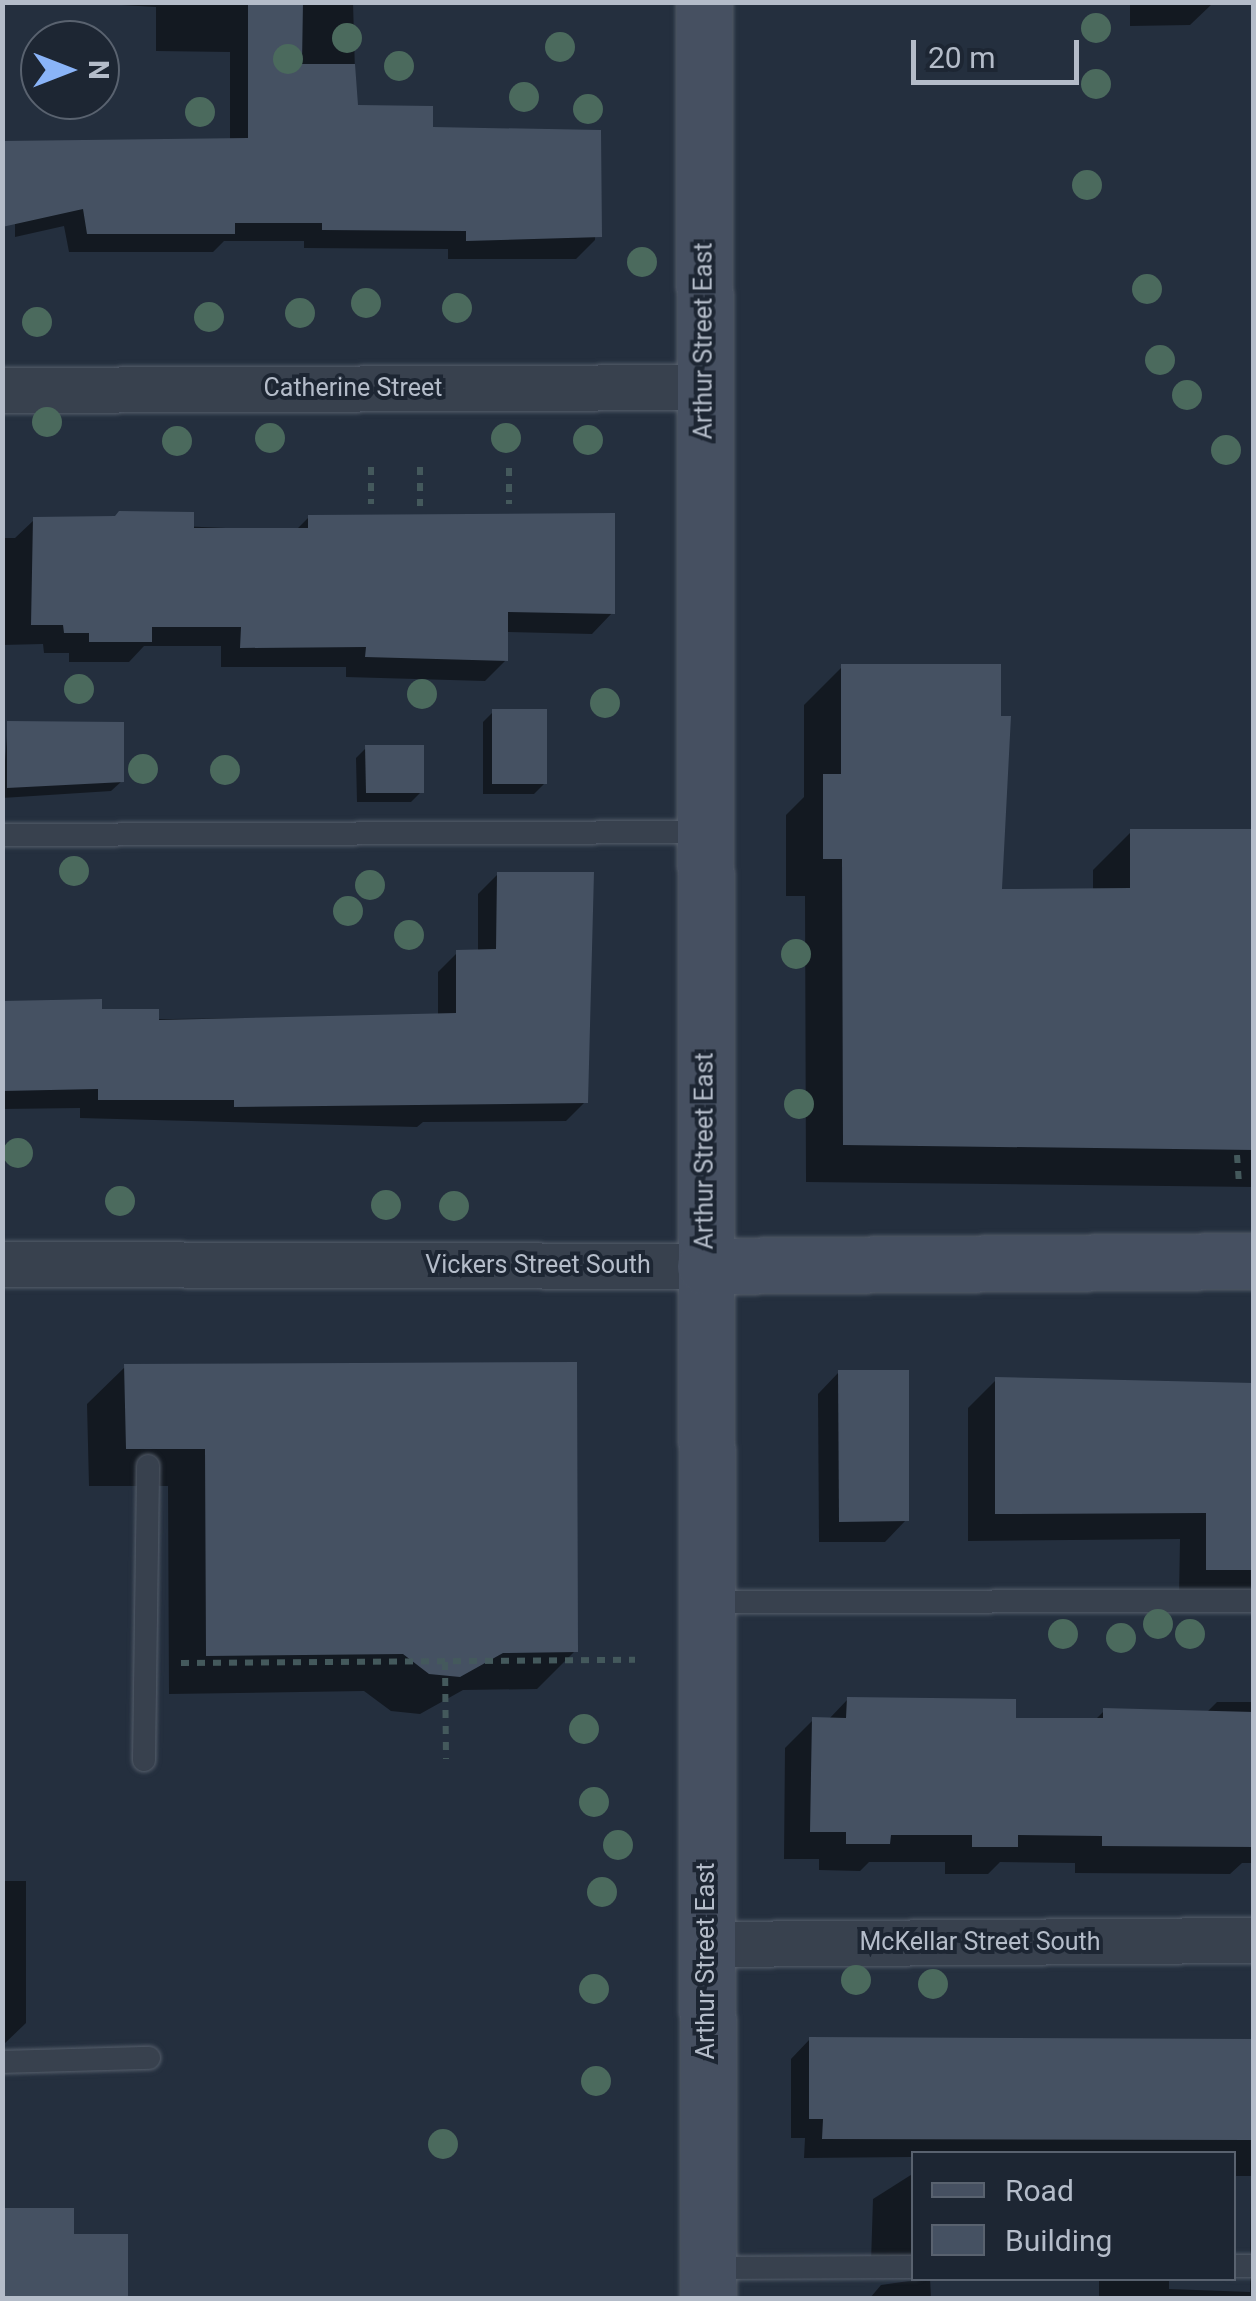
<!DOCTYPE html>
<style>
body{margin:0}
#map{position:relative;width:1256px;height:2301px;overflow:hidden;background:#242f3e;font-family:Roboto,sans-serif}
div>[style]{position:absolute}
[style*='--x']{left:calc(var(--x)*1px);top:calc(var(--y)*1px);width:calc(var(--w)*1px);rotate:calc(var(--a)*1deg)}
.shadow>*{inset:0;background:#0007}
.building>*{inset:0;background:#455162}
.path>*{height:6px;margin-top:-3px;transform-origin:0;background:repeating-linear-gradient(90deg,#44595c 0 8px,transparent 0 16px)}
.roads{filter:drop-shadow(0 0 2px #565f6c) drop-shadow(0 0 2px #565f6c)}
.lane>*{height:22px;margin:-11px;padding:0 11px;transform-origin:11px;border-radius:11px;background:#38414e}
.street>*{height:45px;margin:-22.5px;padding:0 22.5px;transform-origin:22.5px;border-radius:22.5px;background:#38414e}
.secondary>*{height:55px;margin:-27.5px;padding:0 27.5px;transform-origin:27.5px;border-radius:27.5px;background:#465061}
.trees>*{width:30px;height:30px;margin:-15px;border-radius:50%;background:#4b6a5d}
span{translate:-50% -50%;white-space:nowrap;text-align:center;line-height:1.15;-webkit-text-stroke:8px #1d2633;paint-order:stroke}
.street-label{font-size:25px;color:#b4bcc9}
.frame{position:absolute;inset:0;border:5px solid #b4bcc9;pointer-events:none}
.legend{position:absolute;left:911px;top:2151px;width:325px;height:130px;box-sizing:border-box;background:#1d2633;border:2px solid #59626f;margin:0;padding:12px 18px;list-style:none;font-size:30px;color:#b4bcc9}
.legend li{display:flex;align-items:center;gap:20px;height:50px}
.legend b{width:50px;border:2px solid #59626f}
.north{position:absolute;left:20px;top:20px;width:100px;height:100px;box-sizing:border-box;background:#1d2633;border:2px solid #59626f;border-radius:50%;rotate:90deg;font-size:28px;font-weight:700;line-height:40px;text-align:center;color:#b4bcc9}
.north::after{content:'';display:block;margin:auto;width:35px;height:45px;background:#8ab4f8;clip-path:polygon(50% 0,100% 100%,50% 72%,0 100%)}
.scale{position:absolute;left:911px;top:40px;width:168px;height:45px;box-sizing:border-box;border:5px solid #b4bcc9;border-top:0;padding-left:12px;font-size:30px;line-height:35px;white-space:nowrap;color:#b4bcc9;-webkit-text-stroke:8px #1d2633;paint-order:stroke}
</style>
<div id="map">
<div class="shadow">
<i style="clip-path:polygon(70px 2px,353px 2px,356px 107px,431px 130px,598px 132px,595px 240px,576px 259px,448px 259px,448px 249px,304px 248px,304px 241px,224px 241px,213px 252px,69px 252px,64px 226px,15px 237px,15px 206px,230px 141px,230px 52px,156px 51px,156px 7px)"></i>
<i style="clip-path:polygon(1130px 2px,1212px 2px,1212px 4px,1190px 25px,1130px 26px)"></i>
<i style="clip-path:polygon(309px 517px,612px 613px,592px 634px,506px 632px,506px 660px,485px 681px,346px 677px,346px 667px,221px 667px,221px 646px,144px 646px,129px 662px,69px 662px,69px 653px,44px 653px,43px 644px,2px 645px,2px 538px,15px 538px,34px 520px,295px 531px)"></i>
<i style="clip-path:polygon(842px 667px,1000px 891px,1093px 891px,1093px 870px,1131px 832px,1254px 831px,1254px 1187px,806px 1182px,805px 896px,786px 896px,786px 815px,804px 797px,804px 705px)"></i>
<i style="clip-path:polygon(493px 712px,545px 783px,534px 794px,483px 794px,483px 722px)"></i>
<i style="clip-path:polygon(8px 724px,122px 781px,111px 791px,2px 798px)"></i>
<i style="clip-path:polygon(366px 748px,421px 792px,411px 802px,357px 802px,356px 758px)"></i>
<i style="clip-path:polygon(498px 874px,585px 1102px,566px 1121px,423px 1122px,417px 1127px,80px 1118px,80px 1108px,2px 1109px,2px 1021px,438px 1016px,438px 972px,457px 953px,478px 952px,478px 894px)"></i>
<i style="clip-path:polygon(126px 1366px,575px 1651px,537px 1689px,463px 1690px,420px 1714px,391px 1711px,364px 1691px,169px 1694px,168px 1486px,89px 1486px,87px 1404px)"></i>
<i style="clip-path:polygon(839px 1372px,906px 1520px,885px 1542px,819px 1542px,818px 1394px)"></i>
<i style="clip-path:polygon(996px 1380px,1254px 1385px,1254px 1597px,1179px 1597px,1180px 1539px,968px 1541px,968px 1408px)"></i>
<i style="clip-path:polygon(848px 1699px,1014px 1721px,1094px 1721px,1104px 1711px,1206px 1713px,1217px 1702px,1254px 1702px,1254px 1863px,1242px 1863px,1230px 1874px,1075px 1873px,1075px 1863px,1000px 1862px,988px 1874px,945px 1874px,945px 1862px,869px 1862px,860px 1871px,819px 1870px,819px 1859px,784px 1859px,785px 1748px,813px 1720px,828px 1720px)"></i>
<i style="clip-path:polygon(2px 1881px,26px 1881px,26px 2023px,2px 2046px)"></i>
<i style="clip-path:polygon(810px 2039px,1119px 2044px,1254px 2039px,1254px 2298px,1099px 2298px,1099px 2278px,1169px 2278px,1169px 2289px,1250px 2292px,1251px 2176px,1234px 2176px,1234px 2154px,804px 2158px,805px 2138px,791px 2138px,791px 2059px)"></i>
<i style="clip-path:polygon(914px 2173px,914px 2269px,871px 2262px,873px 2199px)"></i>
<i style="clip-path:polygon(2px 2211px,72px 2237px,126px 2237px,124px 2298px,2px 2298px)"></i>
<i style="clip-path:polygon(930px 2278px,931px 2298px,870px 2298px,881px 2285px)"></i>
</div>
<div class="building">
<i style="clip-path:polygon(248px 2px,303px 2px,302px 64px,355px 64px,358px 105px,433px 106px,433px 127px,601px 130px,602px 237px,466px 241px,466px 231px,322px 230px,322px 223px,235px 223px,235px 234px,87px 234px,83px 209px,2px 227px,2px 141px,248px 138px)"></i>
<i style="clip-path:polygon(119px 511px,194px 512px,194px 528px,308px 528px,308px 515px,615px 513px,615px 614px,508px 612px,508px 661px,365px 657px,366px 647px,240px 648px,241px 627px,152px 627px,152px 642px,89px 642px,89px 633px,64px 633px,63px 625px,31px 625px,33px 517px,115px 516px)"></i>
<i style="clip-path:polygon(841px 664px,1001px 664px,1001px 716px,1011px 716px,1002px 889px,1130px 888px,1130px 829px,1254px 829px,1254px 1150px,843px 1145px,842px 859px,823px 859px,823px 774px,841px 774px)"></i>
<i style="clip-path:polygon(492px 709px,547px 709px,547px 784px,492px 784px)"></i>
<i style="clip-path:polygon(7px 721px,124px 722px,124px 782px,7px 788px)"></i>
<i style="clip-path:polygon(365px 745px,424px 745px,424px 793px,366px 793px)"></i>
<i style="clip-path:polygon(497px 872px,594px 872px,588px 1103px,234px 1107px,234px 1100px,98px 1100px,98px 1089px,2px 1091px,2px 1001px,102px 999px,102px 1009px,159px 1009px,159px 1020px,456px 1013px,456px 950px,496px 949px)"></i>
<i style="clip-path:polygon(577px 1362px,578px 1652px,503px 1653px,460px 1677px,429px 1674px,403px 1654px,206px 1656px,205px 1449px,126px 1449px,124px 1364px)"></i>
<i style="clip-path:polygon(838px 1370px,909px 1370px,909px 1521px,839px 1522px)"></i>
<i style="clip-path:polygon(995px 1377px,1254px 1383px,1254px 1570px,1206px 1570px,1206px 1513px,995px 1514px)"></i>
<i style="clip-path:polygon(847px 1697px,1016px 1699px,1016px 1718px,1103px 1718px,1103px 1708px,1254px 1712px,1254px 1847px,1102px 1846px,1102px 1836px,1018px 1835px,1018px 1847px,972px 1847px,972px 1835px,891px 1835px,890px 1844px,846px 1844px,846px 1832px,810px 1832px,812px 1717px,846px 1718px)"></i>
<i style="clip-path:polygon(809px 2037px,1254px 2039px,1254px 2140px,822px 2139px,823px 2119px,809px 2119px)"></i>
<i style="clip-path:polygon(2px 2208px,74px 2208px,74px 2234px,128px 2234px,128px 2298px,2px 2298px)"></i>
</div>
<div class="path">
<i style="--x:371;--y:467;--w:37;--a:90"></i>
<i style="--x:420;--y:467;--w:39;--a:90"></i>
<i style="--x:509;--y:468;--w:36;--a:90"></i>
<i style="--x:1237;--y:1155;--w:30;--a:86"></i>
<i style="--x:445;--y:1662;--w:97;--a:89.4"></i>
<i style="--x:181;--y:1663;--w:454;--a:-0.4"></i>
</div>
<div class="roads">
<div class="lane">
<i style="--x:2;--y:835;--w:703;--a:-0.24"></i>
<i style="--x:707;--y:1602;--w:547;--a:-0.1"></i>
<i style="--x:144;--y:1760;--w:294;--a:-89.2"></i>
<i style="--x:2;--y:2062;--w:147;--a:-1.6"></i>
<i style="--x:1234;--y:2266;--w:20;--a:0"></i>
<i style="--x:708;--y:2268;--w:206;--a:-0.3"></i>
</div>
<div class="street">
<i style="--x:2;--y:390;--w:702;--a:-0.24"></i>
<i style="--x:2;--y:1264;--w:703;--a:0.16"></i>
<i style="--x:706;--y:1944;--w:548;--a:-0.42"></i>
</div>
<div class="secondary">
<i style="--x:704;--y:2;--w:2296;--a:89.9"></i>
<i style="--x:705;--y:1266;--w:549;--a:-0.52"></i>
</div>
</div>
<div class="trees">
<i style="left:1096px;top:28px"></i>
<i style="left:347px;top:38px"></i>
<i style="left:560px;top:47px"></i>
<i style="left:288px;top:59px"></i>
<i style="left:399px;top:66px"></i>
<i style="left:1096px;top:84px"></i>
<i style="left:524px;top:97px"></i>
<i style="left:588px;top:109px"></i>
<i style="left:200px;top:112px"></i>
<i style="left:1087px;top:185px"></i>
<i style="left:642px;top:262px"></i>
<i style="left:1147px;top:289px"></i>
<i style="left:366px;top:303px"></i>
<i style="left:457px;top:308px"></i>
<i style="left:300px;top:313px"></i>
<i style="left:209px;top:317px"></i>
<i style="left:37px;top:322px"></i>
<i style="left:1160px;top:360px"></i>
<i style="left:1187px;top:395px"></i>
<i style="left:47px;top:422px"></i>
<i style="left:270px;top:438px"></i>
<i style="left:506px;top:438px"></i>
<i style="left:588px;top:440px"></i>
<i style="left:177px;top:441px"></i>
<i style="left:1226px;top:450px"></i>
<i style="left:79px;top:689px"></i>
<i style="left:422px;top:694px"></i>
<i style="left:605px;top:703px"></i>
<i style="left:143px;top:769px"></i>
<i style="left:225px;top:770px"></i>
<i style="left:74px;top:871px"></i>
<i style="left:370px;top:885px"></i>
<i style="left:348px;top:911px"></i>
<i style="left:409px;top:935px"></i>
<i style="left:796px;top:954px"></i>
<i style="left:799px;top:1104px"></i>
<i style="left:18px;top:1153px"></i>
<i style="left:120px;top:1201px"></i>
<i style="left:386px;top:1205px"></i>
<i style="left:454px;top:1206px"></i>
<i style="left:1158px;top:1624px"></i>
<i style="left:1063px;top:1634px"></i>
<i style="left:1190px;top:1634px"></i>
<i style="left:1121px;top:1638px"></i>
<i style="left:584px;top:1729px"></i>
<i style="left:594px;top:1802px"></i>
<i style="left:618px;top:1845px"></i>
<i style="left:602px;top:1892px"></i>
<i style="left:856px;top:1980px"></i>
<i style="left:933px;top:1984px"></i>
<i style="left:594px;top:1989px"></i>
<i style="left:596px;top:2081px"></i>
<i style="left:443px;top:2144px"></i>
</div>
<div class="street-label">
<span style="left:704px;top:341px;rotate:-90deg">Arthur Street East</span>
<span style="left:353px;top:388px">Catherine Street</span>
<span style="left:705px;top:1151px;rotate:-90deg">Arthur Street East</span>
<span style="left:538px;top:1265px">Vickers Street South</span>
<span style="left:980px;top:1942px">McKellar Street South</span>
<span style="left:706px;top:1961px;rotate:-90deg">Arthur Street East</span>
</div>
<div class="frame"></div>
<ul class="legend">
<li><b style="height:12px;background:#465061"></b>Road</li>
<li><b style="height:28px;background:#455162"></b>Building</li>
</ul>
<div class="north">N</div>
<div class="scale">20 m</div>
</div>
